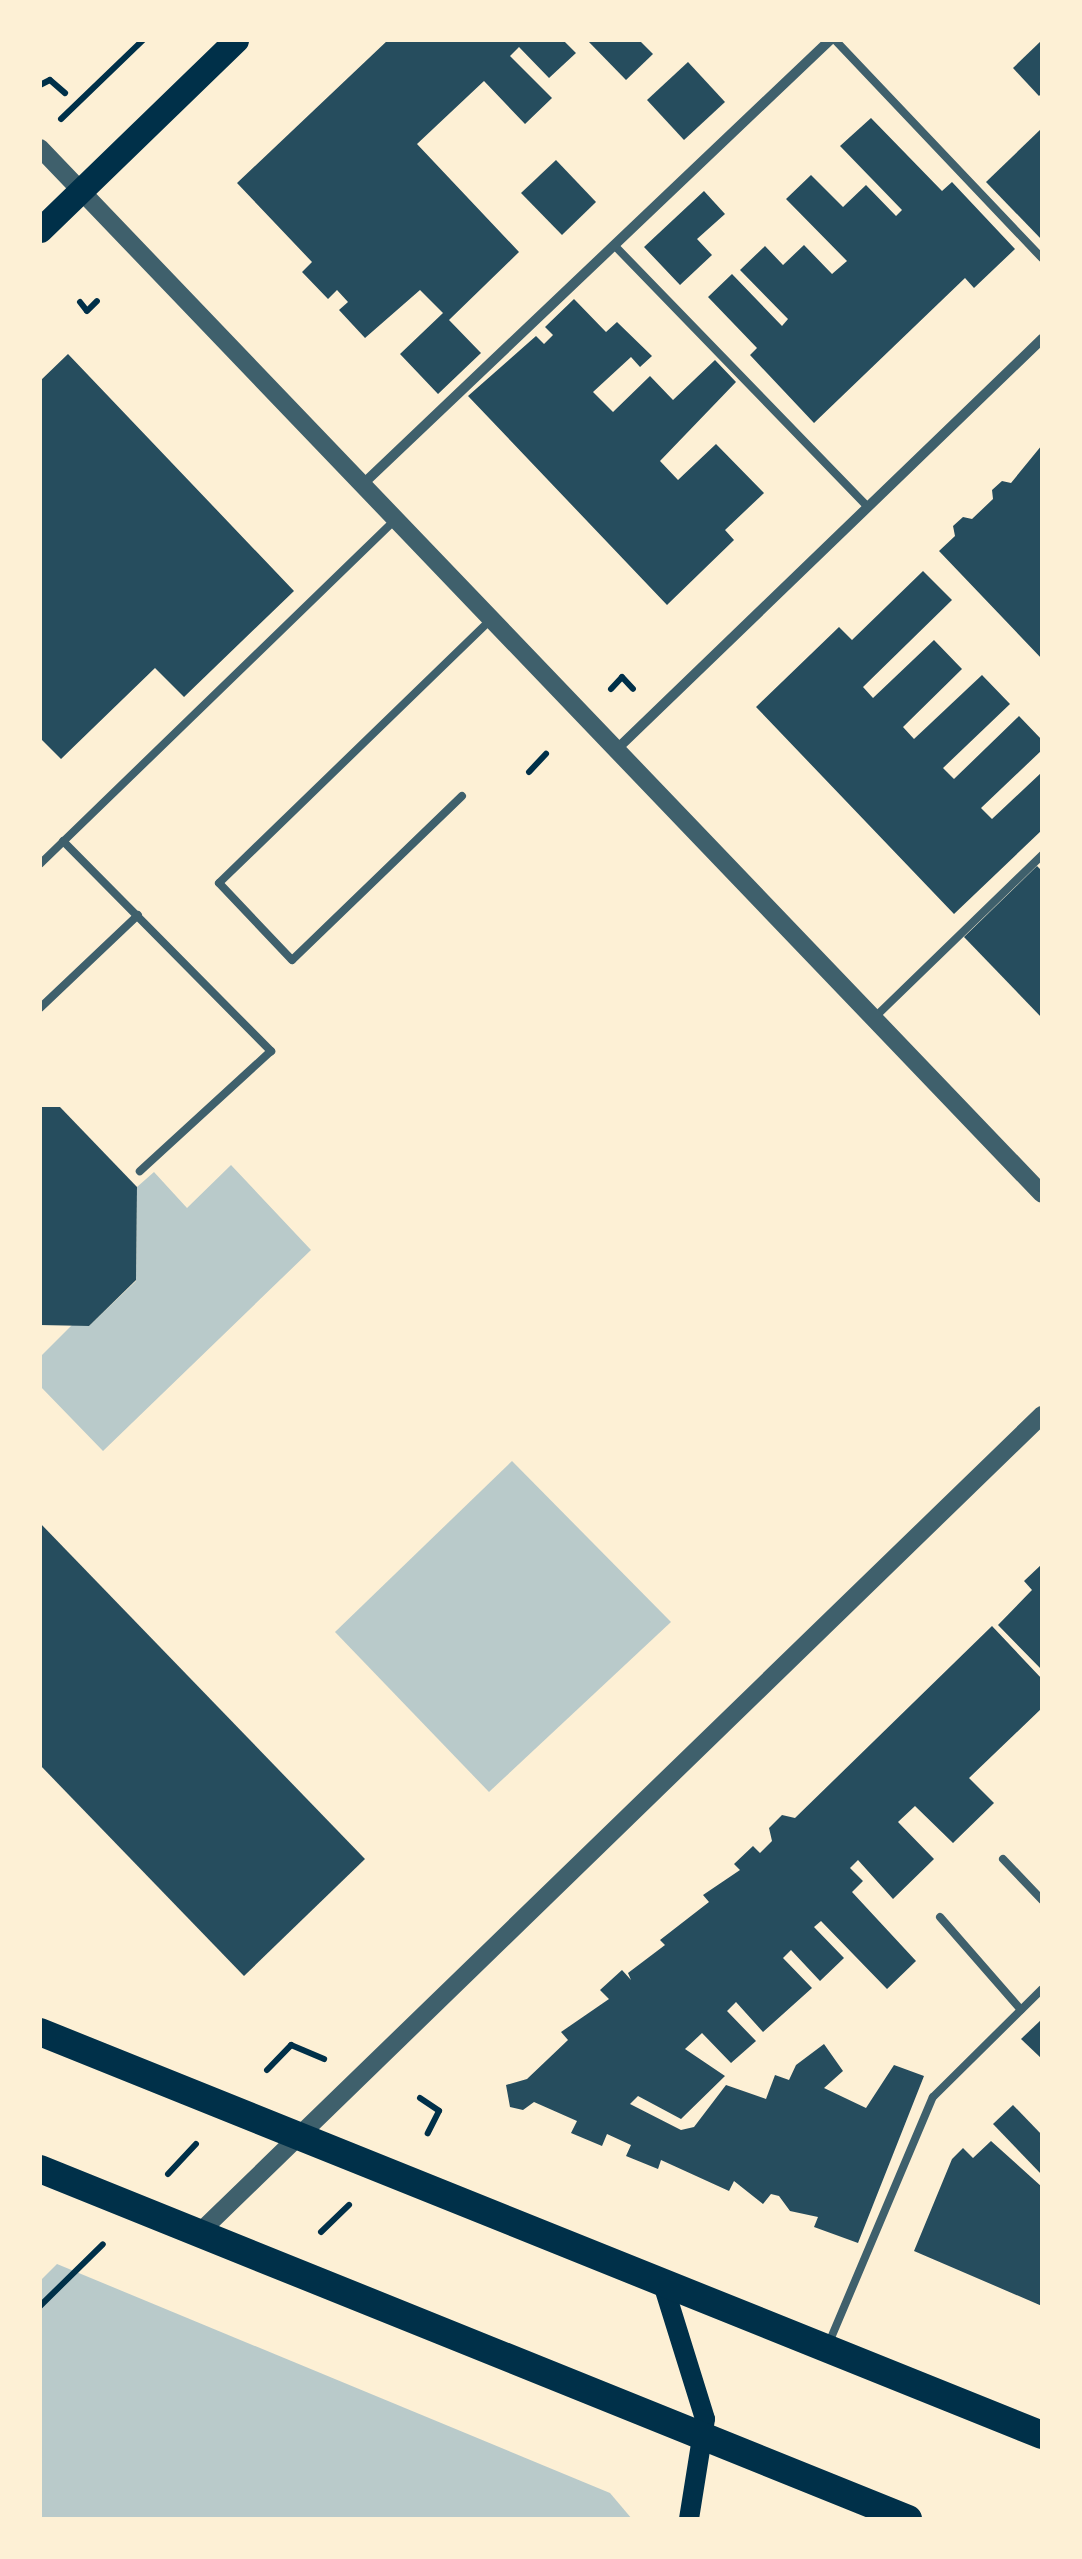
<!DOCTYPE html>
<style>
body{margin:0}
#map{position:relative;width:1082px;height:2559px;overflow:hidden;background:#fdf0d5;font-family:"PT Sans",sans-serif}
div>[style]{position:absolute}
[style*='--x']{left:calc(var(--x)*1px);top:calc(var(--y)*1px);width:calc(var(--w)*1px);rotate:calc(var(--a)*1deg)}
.green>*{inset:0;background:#b9caca}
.building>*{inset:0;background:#264d5e}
.path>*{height:6px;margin:-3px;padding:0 3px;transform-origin:3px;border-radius:3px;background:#003049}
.service>*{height:8px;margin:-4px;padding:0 4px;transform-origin:4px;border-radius:4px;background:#3f606c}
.minor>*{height:10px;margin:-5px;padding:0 5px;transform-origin:5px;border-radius:5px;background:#3f606c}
.tertiary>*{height:18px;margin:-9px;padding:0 9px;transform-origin:9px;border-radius:9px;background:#3f606c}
.secondary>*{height:20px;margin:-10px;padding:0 10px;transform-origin:10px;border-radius:10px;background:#003049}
.primary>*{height:25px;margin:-12.5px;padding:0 12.5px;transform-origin:12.5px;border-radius:12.5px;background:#003049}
.trunk>*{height:28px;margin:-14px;padding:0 14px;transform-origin:14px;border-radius:14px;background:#003049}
span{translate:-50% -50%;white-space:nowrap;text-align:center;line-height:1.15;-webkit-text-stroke:8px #fdf0d5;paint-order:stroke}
.frame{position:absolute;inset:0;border:42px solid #fdf0d5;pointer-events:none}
</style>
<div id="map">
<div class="green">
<i style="clip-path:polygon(231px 1165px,311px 1250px,103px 1451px,40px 1386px,40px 1357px,72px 1325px,89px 1326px,136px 1281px,137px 1187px,154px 1172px,187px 1208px)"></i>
<i style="clip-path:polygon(512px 1461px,671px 1622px,489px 1792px,335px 1632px)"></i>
<i style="clip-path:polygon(57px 2264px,610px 2493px,632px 2519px,40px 2519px,40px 2281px)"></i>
</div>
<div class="building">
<i style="clip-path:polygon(388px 40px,563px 40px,576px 53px,549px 78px,519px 47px,510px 56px,552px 98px,525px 124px,484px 81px,417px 144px,519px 252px,449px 320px,481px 353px,438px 394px,400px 354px,443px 313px,420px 290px,365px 338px,339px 310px,348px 302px,337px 290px,328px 299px,302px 272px,312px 262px,237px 183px)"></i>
<i style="clip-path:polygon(587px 40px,639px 40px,653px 54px,626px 80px)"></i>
<i style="clip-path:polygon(1042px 40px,1042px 93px,1039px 96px,1013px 68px)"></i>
<i style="clip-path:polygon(688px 62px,725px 102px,684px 140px,647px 100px)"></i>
<i style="clip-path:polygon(871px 118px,942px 191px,952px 182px,1015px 249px,974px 288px,965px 278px,814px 423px,750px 355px,757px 348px,708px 297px,732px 274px,782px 326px,788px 319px,740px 270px,765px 246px,783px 265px,804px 245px,832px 274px,847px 261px,786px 199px,811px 175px,843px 207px,866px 185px,896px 216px,902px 210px,840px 146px)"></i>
<i style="clip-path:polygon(1042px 128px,1042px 240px,986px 182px)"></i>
<i style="clip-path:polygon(556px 160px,596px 202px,562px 235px,521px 193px)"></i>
<i style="clip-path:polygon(704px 191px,725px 214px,697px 239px,712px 255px,680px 285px,644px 247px)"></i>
<i style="clip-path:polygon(574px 299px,606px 332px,617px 322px,652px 356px,640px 367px,631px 357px,593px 392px,613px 412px,650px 376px,673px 400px,715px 360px,736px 382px,660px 461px,678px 480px,716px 444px,764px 493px,725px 530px,734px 540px,667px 605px,468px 396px,536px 336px,544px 344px,553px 335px,545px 327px)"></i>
<i style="clip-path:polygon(68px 354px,294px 591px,184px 697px,155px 668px,61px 759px,40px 738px,40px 381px)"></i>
<i style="clip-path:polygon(1042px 445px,1042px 659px,939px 551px,955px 536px,953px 526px,963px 517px,972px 519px,993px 499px,992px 490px,1002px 481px,1011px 483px)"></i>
<i style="clip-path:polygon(923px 571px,952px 600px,863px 687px,873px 698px,934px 640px,962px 669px,903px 727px,914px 739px,982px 675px,1010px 704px,943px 768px,954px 779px,1019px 716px,1042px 740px,1042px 750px,981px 808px,992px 819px,1042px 772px,1042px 830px,954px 914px,756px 707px,839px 627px,852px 640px)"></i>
<i style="clip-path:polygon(1037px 866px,1042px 871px,1042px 1018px,964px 937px)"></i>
<i style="clip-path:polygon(40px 1107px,60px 1107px,137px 1187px,136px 1280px,89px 1326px,40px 1325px)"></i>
<i style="clip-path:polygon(40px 1523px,365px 1859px,244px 1976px,40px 1765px)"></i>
<i style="clip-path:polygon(1042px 1564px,1042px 1670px,998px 1625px,1032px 1590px,1024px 1581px)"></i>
<i style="clip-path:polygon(992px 1626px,1042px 1679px,1042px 1708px,969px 1778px,994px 1803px,953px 1843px,915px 1806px,898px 1822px,934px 1859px,893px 1899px,858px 1860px,850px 1868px,863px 1881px,852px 1892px,916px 1961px,887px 1989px,821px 1921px,814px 1927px,844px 1958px,820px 1981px,791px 1950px,783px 1958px,812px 1988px,763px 2032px,736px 2002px,727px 2011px,756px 2041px,731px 2063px,702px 2033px,685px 2049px,725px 2076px,681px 2119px,638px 2096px,630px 2104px,681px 2130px,694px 2127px,726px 2085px,766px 2099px,775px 2075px,789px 2080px,796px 2065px,824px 2044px,843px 2071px,824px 2088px,866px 2108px,894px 2065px,924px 2076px,858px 2243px,814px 2227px,818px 2217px,790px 2211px,779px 2196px,771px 2194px,763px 2204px,734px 2181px,729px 2191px,661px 2160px,658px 2169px,626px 2156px,631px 2145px,607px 2134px,602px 2146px,571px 2133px,577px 2121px,534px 2102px,523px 2110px,510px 2107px,506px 2085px,527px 2079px,568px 2040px,561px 2032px,609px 1999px,600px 1990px,622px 1970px,631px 1980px,628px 1973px,665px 1945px,660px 1940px,709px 1902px,703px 1895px,740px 1870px,734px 1864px,753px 1846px,760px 1853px,772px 1841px,769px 1828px,782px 1815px,795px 1818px)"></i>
<i style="clip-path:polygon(1042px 2019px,1042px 2059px,1021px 2039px)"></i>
<i style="clip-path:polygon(1013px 2105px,1042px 2135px,1042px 2175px,993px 2124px)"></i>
<i style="clip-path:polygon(991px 2141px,1042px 2187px,1042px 2306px,914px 2251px,952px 2159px,963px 2148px,973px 2158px)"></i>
</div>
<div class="path">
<i style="--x:40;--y:85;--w:11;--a:-27"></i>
<i style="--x:50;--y:80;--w:20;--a:41"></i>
<i style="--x:61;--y:119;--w:114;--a:-43.9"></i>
<i style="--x:80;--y:302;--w:11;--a:52"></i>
<i style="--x:87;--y:311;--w:14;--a:-45"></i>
<i style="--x:611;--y:689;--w:16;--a:-47"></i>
<i style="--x:622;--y:677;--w:16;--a:47"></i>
<i style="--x:529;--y:772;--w:25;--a:-47"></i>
<i style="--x:267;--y:2070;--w:35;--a:-46"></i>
<i style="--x:291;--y:2045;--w:36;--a:23"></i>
<i style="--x:420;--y:2098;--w:23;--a:34"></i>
<i style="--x:439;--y:2111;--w:25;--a:117"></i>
<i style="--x:168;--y:2174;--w:41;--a:-47"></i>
<i style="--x:321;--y:2232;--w:39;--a:-44"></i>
<i style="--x:40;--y:2306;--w:88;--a:-44.5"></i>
</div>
<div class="service">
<i style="--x:835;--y:40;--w:301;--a:46.5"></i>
<i style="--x:614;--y:245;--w:365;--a:45.9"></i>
<i style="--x:462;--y:796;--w:236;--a:136"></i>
<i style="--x:292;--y:960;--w:106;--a:-133.5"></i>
<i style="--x:219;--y:883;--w:378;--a:-44.1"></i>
<i style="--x:63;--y:841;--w:296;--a:45.3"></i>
<i style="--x:271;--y:1051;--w:178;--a:137.5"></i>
<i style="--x:40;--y:864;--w:494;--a:-44.1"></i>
<i style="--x:40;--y:1008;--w:135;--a:-43.5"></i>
<i style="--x:875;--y:1017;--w:233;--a:-44.1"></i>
<i style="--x:1003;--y:1859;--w:57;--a:46.4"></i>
<i style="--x:940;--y:1917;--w:123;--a:48.9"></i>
<i style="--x:828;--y:2345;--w:269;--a:-67.1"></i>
<i style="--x:933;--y:2097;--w:153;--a:-44.7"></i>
</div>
<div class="minor">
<i style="--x:362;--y:485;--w:646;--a:-43.56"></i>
<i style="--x:617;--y:749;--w:591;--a:-43.97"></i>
</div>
<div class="tertiary">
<i style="--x:40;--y:148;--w:1448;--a:46.23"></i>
<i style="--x:199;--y:2233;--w:1175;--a:-44.14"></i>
</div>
<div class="secondary">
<i style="--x:663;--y:2284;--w:141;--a:72.7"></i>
<i style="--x:705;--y:2419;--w:101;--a:99.1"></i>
</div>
<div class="primary">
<i style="--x:40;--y:230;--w:273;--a:-44.1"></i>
</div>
<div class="trunk">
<i style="--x:40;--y:2032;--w:1080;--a:21.91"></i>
<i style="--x:40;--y:2169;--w:936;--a:21.96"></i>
</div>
<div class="frame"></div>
</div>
